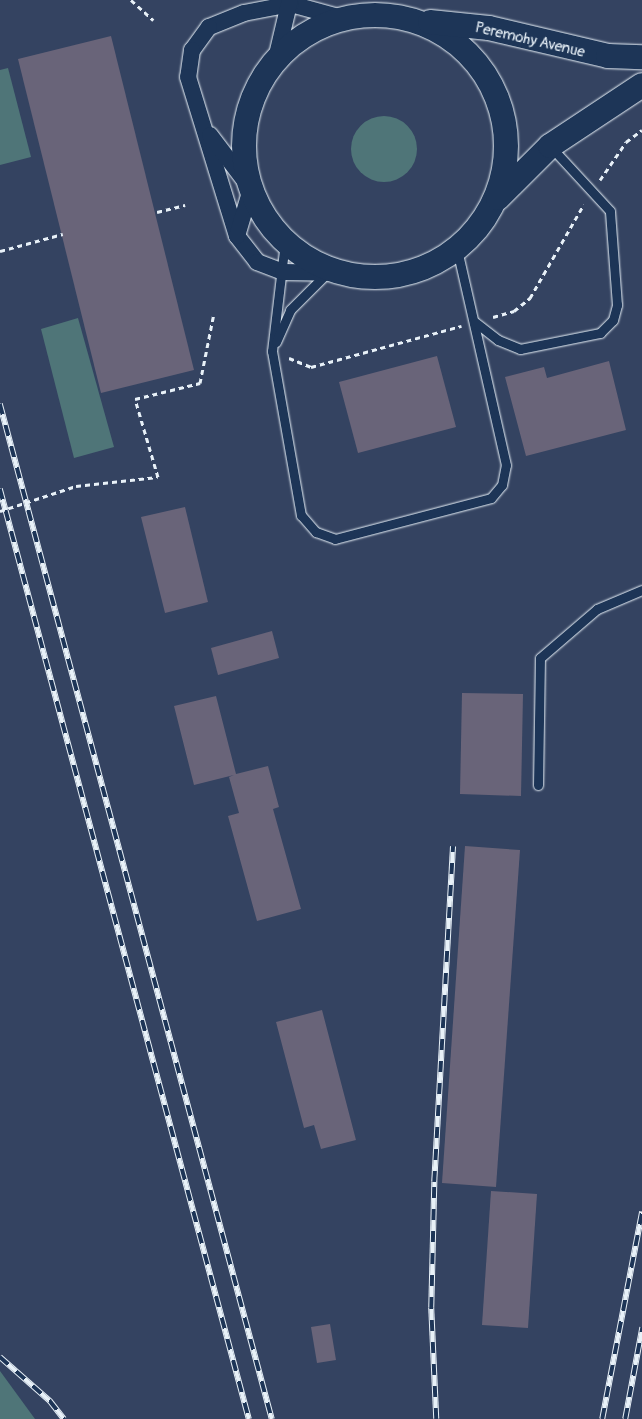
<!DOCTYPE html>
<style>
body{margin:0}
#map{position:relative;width:642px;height:1419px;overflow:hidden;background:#344361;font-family:Pangolin,sans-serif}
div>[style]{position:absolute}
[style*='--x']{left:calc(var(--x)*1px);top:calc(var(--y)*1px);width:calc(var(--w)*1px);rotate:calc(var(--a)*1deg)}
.green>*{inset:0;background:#4f7578}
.round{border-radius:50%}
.building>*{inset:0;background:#696479}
.path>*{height:3px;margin-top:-1.5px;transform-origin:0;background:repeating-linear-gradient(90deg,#e8f1f8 0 5px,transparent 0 9px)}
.roads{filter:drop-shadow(0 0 1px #e8f1f8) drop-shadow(0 0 1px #e8f1f8)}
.service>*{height:9px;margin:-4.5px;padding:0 4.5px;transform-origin:4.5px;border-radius:4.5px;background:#1d3557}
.minor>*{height:16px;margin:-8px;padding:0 8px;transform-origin:8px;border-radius:8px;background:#1d3557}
.secondary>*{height:24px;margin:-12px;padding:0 12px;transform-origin:12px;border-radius:12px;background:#1d3557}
.secondary>.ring{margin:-12px;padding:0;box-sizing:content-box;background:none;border:24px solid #1d3557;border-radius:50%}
.rail>*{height:5.5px;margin-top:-2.75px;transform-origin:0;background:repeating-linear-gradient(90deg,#1d3557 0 11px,#e8f1f8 0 22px);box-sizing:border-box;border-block:1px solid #e8f1f8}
.path-bridge>*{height:3px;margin-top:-1.5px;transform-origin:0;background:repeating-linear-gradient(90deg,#e8f1f8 0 5px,transparent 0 9px)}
span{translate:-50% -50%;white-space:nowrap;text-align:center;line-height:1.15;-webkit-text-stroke:5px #1d3557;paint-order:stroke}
.street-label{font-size:15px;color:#e8f1f8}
</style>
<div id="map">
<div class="green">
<i style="clip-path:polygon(8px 68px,31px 157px,0 165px,0 70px)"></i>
<i class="round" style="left:351px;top:116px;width:66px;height:66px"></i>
<i style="clip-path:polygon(78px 318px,114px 447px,74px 458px,41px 329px)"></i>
<i style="clip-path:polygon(0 1371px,35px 1419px,0 1419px)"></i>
</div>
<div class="building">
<i style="clip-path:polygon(111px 36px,194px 370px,101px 393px,18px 59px)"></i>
<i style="clip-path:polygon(437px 356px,456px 427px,358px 453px,339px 382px)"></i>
<i style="clip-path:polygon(609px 361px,626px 430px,526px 456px,505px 377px,544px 367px,547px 378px)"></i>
<i style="clip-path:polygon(185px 507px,208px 602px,165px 613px,141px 517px)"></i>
<i style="clip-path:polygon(272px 631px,279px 658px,218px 675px,211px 648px)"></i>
<i style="clip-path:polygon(462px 693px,523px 694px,521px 796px,460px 794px)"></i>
<i style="clip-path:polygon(216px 696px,236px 774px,268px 766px,279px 807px,273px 809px,301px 909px,257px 921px,228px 816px,239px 813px,229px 777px,234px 775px,194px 785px,174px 706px)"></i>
<i style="clip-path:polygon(465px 846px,520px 850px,496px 1187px,442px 1183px)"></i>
<i style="clip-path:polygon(322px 1010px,356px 1140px,321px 1149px,314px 1125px,304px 1128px,276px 1022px)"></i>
<i style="clip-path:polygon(491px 1191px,537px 1194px,528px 1328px,482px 1325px)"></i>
<i style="clip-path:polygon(330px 1324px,336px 1360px,317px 1363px,311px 1327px)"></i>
</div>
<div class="path">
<i style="--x:131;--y:0;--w:30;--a:42"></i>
<i style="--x:600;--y:180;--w:46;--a:-55.6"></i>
<i style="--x:626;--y:142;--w:20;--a:-37"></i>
<i style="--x:157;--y:212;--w:29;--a:-14"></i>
<i style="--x:0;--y:251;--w:65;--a:-15.1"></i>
<i style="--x:493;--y:317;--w:22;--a:-16"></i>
<i style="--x:514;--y:311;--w:21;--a:-39"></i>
<i style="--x:530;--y:298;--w:108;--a:-60.1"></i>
<i style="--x:289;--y:358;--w:24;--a:22"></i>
<i style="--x:311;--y:367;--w:156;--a:-15.3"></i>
<i style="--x:76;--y:486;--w:82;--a:-6.3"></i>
<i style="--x:158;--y:477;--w:81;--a:-106.4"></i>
<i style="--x:135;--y:399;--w:67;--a:-13.8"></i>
<i style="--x:200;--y:383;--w:71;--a:-78.7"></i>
</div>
<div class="roads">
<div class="service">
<i style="--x:285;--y:242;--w:110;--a:96.8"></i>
<i style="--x:272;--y:351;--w:167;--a:80"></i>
<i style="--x:301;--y:515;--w:23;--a:49"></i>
<i style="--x:316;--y:532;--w:20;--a:20"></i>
<i style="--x:335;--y:539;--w:161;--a:-14.7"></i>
<i style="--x:491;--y:498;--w:17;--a:-50"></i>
<i style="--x:502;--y:485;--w:20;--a:-79"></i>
<i style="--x:506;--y:465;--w:221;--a:-102.8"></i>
<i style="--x:475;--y:322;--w:29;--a:38"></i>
<i style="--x:498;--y:340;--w:24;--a:22"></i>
<i style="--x:520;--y:349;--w:82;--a:-11.3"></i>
<i style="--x:600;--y:333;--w:18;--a:-45"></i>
<i style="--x:613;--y:320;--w:16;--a:-75"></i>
<i style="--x:617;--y:305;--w:94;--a:-94.3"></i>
<i style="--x:610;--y:211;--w:87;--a:-132.7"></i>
<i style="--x:276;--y:342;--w:35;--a:-66"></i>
<i style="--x:290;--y:310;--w:52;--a:-45"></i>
<i style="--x:538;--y:785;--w:127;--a:-89.1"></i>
<i style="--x:540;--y:658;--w:75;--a:-40.7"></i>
<i style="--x:597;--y:609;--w:49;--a:-22.9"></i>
</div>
<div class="minor">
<i style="--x:342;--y:18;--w:53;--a:-164.6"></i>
<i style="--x:291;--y:4;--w:48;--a:169.2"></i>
<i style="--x:244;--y:13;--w:38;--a:158"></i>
<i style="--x:209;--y:27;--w:29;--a:126"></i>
<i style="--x:192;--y:50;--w:27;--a:98"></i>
<i style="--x:188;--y:77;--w:166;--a:72.9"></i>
<i style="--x:237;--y:236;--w:33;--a:52"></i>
<i style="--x:257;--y:262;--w:28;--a:21"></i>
<i style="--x:283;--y:272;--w:62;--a:0.9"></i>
<i style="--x:276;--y:59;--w:61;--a:-76.7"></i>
<i style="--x:210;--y:135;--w:68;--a:52.8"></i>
<i style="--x:251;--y:189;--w:49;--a:106.6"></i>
</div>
<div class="secondary">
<i class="ring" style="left:244px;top:15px;width:238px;height:238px"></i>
<i style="--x:430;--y:22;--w:59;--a:5.8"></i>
<i style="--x:489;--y:28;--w:122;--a:13.2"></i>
<i style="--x:608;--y:56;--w:34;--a:2"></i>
<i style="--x:498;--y:198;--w:74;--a:-45"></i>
<i style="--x:550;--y:146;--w:110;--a:-33.5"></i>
</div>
</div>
<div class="rail">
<i style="--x:0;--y:404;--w:1051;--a:75"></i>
<i style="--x:0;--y:489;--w:963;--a:75.01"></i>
<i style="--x:0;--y:1357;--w:67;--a:41.3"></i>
<i style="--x:50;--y:1401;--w:23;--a:52"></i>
<i style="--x:436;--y:1419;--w:111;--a:-92.6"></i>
<i style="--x:431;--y:1308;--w:126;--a:-88.6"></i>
<i style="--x:434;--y:1182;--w:336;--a:-86.8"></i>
<i style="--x:602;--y:1419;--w:211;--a:-79.1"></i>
<i style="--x:625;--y:1419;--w:93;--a:-79.4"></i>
</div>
<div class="path-bridge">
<i style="--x:0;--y:511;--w:80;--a:-18.2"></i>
</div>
<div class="street-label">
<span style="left:530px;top:40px;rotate:13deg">Peremohy Avenue</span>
</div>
</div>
